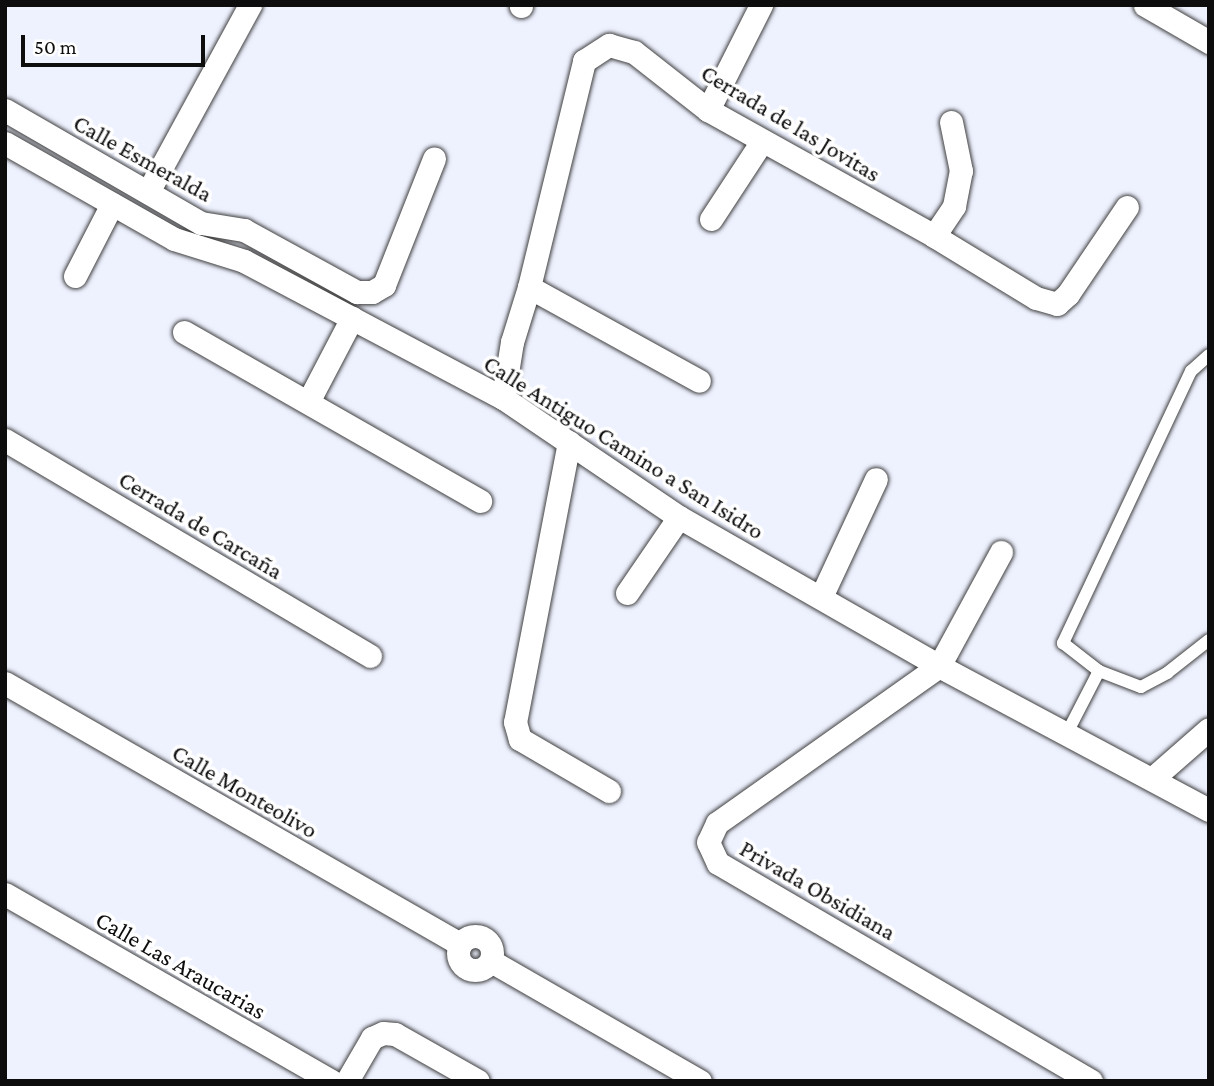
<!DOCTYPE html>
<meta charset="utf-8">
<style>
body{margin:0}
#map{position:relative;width:1214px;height:1086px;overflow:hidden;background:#eef2ff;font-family:"Crimson Pro",serif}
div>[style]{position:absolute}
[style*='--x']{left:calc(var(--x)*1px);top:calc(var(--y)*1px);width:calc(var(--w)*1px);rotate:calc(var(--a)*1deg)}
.roads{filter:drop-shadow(0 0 2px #404040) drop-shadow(0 0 2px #404040)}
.service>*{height:12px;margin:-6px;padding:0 6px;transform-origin:6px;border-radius:6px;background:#fff}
.minor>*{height:23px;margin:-11.5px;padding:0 11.5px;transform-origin:11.5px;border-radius:11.5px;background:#fff}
.minor>.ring{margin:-11.5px;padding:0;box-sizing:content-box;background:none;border:23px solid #fff;border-radius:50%}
span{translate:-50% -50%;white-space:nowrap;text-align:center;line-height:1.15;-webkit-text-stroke:7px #fff;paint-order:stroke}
.street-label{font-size:24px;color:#0d0d0d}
.frame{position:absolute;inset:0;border:7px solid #0d0d0d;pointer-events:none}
.scale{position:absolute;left:21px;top:35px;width:184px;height:32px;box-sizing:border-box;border:4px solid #0d0d0d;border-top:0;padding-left:9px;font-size:21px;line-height:24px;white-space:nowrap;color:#0d0d0d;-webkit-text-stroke:5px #fff;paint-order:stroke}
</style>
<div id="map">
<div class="roads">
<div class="service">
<i style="--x:1209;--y:355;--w:24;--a:138"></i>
<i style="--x:1191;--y:371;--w:301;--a:115.2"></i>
<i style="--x:1063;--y:643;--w:46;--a:37.9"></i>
<i style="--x:1099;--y:671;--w:45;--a:20.9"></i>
<i style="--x:1141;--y:687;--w:30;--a:-28"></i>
<i style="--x:1167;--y:673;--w:53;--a:-38.2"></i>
<i style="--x:1067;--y:733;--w:70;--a:-62.7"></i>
</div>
<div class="minor">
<i style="--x:521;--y:5;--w:1;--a:90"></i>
<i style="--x:1145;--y:5;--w:74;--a:30"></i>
<i style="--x:5;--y:110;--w:226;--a:30"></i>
<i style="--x:201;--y:223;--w:44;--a:9.2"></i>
<i style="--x:244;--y:230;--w:129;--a:28.8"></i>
<i style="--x:357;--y:292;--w:15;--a:0"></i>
<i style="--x:372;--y:292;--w:14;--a:-30"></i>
<i style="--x:384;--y:285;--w:136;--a:-68.4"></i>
<i style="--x:708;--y:110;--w:118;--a:-63.2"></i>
<i style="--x:5;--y:143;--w:194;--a:29.6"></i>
<i style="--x:174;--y:239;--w:73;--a:17.4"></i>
<i style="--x:244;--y:261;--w:293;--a:27.9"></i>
<i style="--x:503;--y:398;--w:212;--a:34.1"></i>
<i style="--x:679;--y:517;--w:300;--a:29.8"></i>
<i style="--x:939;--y:666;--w:306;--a:28.1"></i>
<i style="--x:148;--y:192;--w:213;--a:-61.4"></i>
<i style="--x:711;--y:219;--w:93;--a:-56.8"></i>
<i style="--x:934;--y:236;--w:36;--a:-56"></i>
<i style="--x:954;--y:206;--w:36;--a:-79"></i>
<i style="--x:961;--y:171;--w:50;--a:-101.5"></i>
<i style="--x:75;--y:276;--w:81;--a:-62.8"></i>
<i style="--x:529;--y:287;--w:194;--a:28.9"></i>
<i style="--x:184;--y:332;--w:341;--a:29.7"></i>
<i style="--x:503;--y:398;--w:57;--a:-80.9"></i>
<i style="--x:512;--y:342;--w:58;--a:-72.8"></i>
<i style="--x:529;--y:287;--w:233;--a:-76.3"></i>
<i style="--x:584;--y:61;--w:30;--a:-33"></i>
<i style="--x:609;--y:45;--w:26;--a:16"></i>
<i style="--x:634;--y:52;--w:94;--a:38.1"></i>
<i style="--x:708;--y:110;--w:259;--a:29.1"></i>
<i style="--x:934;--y:236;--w:119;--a:31.3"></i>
<i style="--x:1036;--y:298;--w:22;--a:16"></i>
<i style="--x:1057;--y:304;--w:15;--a:-42"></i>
<i style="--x:1068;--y:294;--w:105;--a:-55.9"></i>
<i style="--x:308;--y:402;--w:95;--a:-62.4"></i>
<i style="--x:5;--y:440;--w:424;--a:30.6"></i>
<i style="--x:569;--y:442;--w:285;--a:100.9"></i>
<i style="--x:515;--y:722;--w:18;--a:74"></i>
<i style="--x:520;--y:739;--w:103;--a:30.3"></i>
<i style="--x:1001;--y:552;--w:130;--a:118.5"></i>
<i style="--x:939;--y:666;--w:272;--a:144.7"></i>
<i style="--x:717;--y:823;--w:21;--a:115"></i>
<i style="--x:708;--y:842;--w:23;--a:65"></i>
<i style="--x:718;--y:863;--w:432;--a:30.3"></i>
<i style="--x:627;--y:593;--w:92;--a:-55.6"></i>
<i style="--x:821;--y:597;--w:130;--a:-65"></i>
<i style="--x:5;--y:683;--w:525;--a:29.84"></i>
<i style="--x:1153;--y:778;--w:74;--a:-41.2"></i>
<i style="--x:5;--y:894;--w:376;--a:29.8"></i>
<i class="ring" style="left:458px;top:936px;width:11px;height:11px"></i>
<i style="--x:491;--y:961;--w:241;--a:29.9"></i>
<i style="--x:347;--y:1081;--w:50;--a:-59.8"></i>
<i style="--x:372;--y:1038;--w:12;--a:-24"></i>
<i style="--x:383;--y:1033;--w:12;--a:5"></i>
<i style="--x:395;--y:1034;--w:95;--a:29.5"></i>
</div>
</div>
<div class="street-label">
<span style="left:791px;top:123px;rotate:31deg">Cerrada de las Jovitas</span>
<span style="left:143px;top:158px;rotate:29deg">Calle Esmeralda</span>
<span style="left:624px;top:447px;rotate:32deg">Calle Antiguo Camino a San Isidro</span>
<span style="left:201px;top:525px;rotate:31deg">Cerrada de Carcaña</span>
<span style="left:245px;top:791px;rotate:30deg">Calle Monteolivo</span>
<span style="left:818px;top:890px;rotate:30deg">Privada Obsidiana</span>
<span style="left:181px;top:965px;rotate:30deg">Calle Las Araucarias</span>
</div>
<div class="frame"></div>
<div class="scale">50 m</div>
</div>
